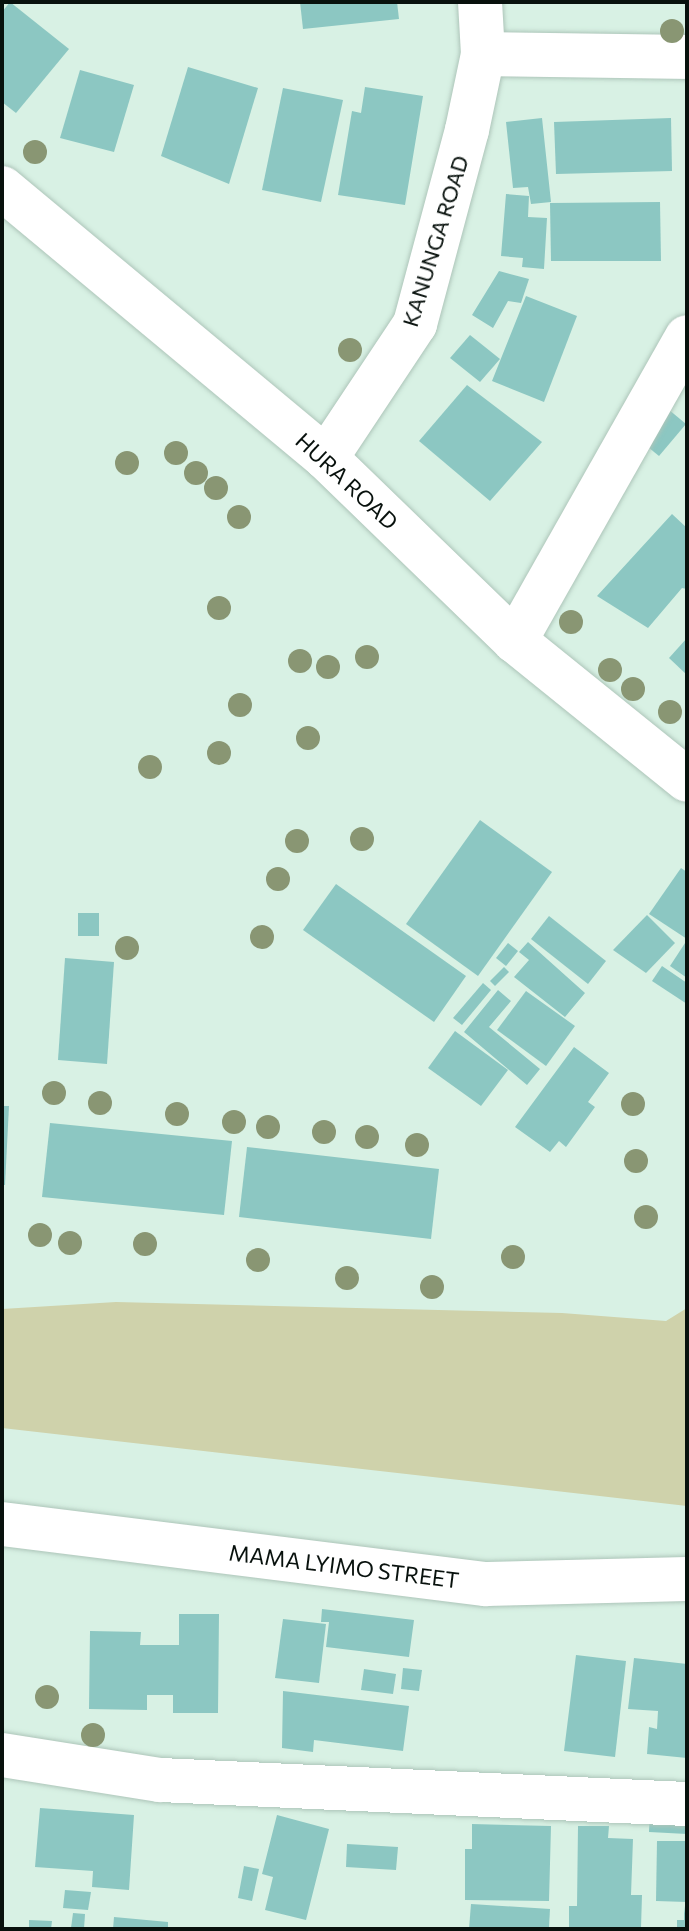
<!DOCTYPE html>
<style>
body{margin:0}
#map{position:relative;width:689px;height:1931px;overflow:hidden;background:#d8f1e4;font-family:Commissioner,sans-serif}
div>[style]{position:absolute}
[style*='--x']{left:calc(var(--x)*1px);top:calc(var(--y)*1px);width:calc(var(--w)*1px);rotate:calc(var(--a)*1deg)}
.green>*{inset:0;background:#cfd2ab}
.building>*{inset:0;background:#8cc7c2}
.roads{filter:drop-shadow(0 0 2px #adc5b9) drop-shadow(0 0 2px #adc5b9)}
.street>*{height:44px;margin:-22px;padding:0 22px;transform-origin:22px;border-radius:22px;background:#fff}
.trees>*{width:24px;height:24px;margin:-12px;border-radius:50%;background:#899673}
span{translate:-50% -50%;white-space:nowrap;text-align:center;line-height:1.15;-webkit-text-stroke:6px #fff;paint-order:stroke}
.street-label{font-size:22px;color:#08110d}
.frame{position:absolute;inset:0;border:4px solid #08110d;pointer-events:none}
</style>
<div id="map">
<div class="green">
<i style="clip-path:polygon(116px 1302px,562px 1313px,666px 1321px,687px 1308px,687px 1506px,2px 1428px,2px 1309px)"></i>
</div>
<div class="building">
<i style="clip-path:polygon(10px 2px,69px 49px,16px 113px,2px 102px,2px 12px)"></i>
<i style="clip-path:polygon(300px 2px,397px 2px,399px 19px,303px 29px)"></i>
<i style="clip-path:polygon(188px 67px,258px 88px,229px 184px,161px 156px)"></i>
<i style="clip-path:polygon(80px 70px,134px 85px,114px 152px,60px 138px)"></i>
<i style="clip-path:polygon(365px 87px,423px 96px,405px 205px,338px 195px,352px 111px,361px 113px)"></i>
<i style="clip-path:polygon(283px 88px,343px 100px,321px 202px,262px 190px)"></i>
<i style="clip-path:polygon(542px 118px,551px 202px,531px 204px,528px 187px,513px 188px,506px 122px)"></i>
<i style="clip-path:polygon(671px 118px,672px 171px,556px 174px,554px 122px)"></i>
<i style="clip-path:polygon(506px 194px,529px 196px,528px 217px,547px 218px,544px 269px,522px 267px,523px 258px,501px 256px)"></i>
<i style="clip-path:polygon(660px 202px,661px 261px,551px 261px,550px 203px)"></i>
<i style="clip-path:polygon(499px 271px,529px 279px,521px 303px,508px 301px,493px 328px,472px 315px)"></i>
<i style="clip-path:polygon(526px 296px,577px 316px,544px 402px,492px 381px)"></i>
<i style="clip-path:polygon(470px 335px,500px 359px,480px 382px,450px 358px)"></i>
<i style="clip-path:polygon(467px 385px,542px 442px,490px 501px,419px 441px)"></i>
<i style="clip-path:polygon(668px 409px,686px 424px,659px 456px,643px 443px)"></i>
<i style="clip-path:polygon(672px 514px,687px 528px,687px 589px,682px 588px,648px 628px,597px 596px)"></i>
<i style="clip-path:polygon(687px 638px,687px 675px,669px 658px)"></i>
<i style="clip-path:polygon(480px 820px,552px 872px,478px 976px,406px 924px)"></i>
<i style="clip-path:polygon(681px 868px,687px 872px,687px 939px,649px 914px)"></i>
<i style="clip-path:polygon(336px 884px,466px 976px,434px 1022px,303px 930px)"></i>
<i style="clip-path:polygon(78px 913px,99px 913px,99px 936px,78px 936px)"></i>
<i style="clip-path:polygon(647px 915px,675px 943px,646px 973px,613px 950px)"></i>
<i style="clip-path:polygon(549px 916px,606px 961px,588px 984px,531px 939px)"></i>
<i style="clip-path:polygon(687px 940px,687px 978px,670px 966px)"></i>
<i style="clip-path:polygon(528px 942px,585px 993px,565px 1017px,514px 977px,529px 960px,519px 952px)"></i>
<i style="clip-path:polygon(508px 943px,518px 951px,506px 966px,496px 958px)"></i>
<i style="clip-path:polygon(65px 958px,114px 962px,107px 1064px,58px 1060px)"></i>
<i style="clip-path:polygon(662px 966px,687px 983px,687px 1004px,652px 981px)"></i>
<i style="clip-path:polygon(504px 967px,509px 972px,495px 986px,490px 981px)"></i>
<i style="clip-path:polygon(483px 983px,491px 990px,462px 1025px,453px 1018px)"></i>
<i style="clip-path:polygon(498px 990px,511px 1001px,489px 1027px,540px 1069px,527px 1085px,464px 1032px)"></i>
<i style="clip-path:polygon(526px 991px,575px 1026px,546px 1066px,497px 1030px)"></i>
<i style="clip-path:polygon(455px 1031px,508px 1070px,481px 1106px,428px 1068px)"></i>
<i style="clip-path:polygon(574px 1047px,609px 1073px,588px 1102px,595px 1107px,566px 1147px,559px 1141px,550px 1152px,515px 1127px)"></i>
<i style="clip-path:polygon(2px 1106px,9px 1106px,5px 1185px,2px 1185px)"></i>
<i style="clip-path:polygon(50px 1123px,232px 1141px,224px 1215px,42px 1197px)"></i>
<i style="clip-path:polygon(247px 1147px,439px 1169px,431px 1239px,239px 1217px)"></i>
<i style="clip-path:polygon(322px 1609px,414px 1620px,409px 1657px,326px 1647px,329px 1622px,321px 1622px)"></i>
<i style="clip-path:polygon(179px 1614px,219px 1614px,218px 1713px,173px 1713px,173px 1695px,147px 1695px,147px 1710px,89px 1709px,90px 1631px,141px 1632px,140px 1645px,179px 1645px)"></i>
<i style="clip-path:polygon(283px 1619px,326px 1624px,319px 1683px,275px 1678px)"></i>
<i style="clip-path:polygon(576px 1655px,626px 1661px,615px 1757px,564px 1751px)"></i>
<i style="clip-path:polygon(634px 1658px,687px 1664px,687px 1758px,647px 1754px,649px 1727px,657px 1729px,658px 1711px,628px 1709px)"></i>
<i style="clip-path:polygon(403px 1668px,422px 1670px,419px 1691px,401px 1689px)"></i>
<i style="clip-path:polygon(364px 1669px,396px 1674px,393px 1694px,361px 1690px)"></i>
<i style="clip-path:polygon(283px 1691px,409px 1706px,403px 1751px,314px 1740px,313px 1752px,282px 1748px)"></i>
<i style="clip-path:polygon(40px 1808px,134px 1815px,129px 1890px,92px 1887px,93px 1871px,35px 1867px)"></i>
<i style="clip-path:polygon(650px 1810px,687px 1812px,687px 1834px,649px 1832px)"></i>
<i style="clip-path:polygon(277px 1815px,329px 1829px,306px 1920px,265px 1910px,273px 1877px,262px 1874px)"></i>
<i style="clip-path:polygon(472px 1824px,551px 1826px,549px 1901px,465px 1900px,465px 1849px,472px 1849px)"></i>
<i style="clip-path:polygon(578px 1826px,609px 1826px,608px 1838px,633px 1839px,631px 1895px,642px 1895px,641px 1928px,569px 1927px,569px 1906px,577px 1906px)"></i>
<i style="clip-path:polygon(657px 1841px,687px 1841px,687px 1902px,656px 1901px)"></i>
<i style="clip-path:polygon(347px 1844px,398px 1847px,396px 1870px,346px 1867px)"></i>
<i style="clip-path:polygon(244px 1866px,259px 1869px,252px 1901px,238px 1898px)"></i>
<i style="clip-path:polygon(65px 1890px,91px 1892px,88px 1910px,63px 1908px)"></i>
<i style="clip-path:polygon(471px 1904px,550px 1909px,549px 1927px,469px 1929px)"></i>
<i style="clip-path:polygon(684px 1906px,687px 1929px,677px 1929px,677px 1920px,684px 1920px)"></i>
<i style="clip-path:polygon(73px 1913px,85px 1914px,84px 1929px,71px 1928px)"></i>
<i style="clip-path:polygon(114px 1917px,168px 1922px,168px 1929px,113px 1929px)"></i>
<i style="clip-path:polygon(29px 1920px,52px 1921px,51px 1929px,29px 1929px)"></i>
</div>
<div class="roads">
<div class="street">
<i style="--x:483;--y:54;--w:204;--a:0.8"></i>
<i style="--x:2;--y:188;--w:422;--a:39.8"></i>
<i style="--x:326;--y:458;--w:263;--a:44.1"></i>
<i style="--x:515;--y:641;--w:221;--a:38.9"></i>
<i style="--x:326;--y:458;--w:161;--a:-56.4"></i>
<i style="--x:415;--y:324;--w:201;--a:-75"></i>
<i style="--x:467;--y:130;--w:78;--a:-78.1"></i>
<i style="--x:483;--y:54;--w:52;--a:-93.3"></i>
<i style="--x:515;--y:641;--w:349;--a:-60.5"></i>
<i style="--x:2;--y:1524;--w:487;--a:7.1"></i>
<i style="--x:485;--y:1584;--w:202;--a:-1.4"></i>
<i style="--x:2;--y:1755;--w:160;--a:9"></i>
<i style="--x:160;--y:1780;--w:528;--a:2.61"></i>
</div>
</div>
<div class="trees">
<i style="left:672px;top:31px"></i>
<i style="left:35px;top:152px"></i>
<i style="left:350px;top:350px"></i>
<i style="left:176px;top:453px"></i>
<i style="left:127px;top:463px"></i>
<i style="left:196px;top:473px"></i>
<i style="left:216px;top:488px"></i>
<i style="left:239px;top:517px"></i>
<i style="left:219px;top:608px"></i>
<i style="left:571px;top:622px"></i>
<i style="left:367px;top:657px"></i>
<i style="left:300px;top:661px"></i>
<i style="left:328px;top:667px"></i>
<i style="left:610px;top:670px"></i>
<i style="left:633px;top:689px"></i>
<i style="left:240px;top:705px"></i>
<i style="left:670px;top:712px"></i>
<i style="left:308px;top:738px"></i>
<i style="left:219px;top:753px"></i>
<i style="left:150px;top:767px"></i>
<i style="left:362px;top:839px"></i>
<i style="left:297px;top:841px"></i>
<i style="left:278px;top:879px"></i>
<i style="left:262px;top:937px"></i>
<i style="left:127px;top:948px"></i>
<i style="left:54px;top:1093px"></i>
<i style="left:100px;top:1103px"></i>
<i style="left:633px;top:1104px"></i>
<i style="left:177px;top:1114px"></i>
<i style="left:234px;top:1122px"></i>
<i style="left:268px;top:1127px"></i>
<i style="left:324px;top:1132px"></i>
<i style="left:367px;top:1137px"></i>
<i style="left:417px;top:1145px"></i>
<i style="left:636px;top:1161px"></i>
<i style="left:646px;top:1217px"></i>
<i style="left:40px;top:1235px"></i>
<i style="left:70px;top:1243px"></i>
<i style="left:145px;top:1244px"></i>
<i style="left:513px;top:1257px"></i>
<i style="left:258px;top:1260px"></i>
<i style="left:347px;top:1278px"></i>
<i style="left:432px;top:1287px"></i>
<i style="left:47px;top:1697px"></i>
<i style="left:93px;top:1735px"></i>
</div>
<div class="street-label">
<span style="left:435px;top:241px;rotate:-73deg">KANUNGA ROAD</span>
<span style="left:347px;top:481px;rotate:43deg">HURA ROAD</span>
<span style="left:344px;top:1566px;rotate:7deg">MAMA LYIMO STREET</span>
</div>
<div class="frame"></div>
</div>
